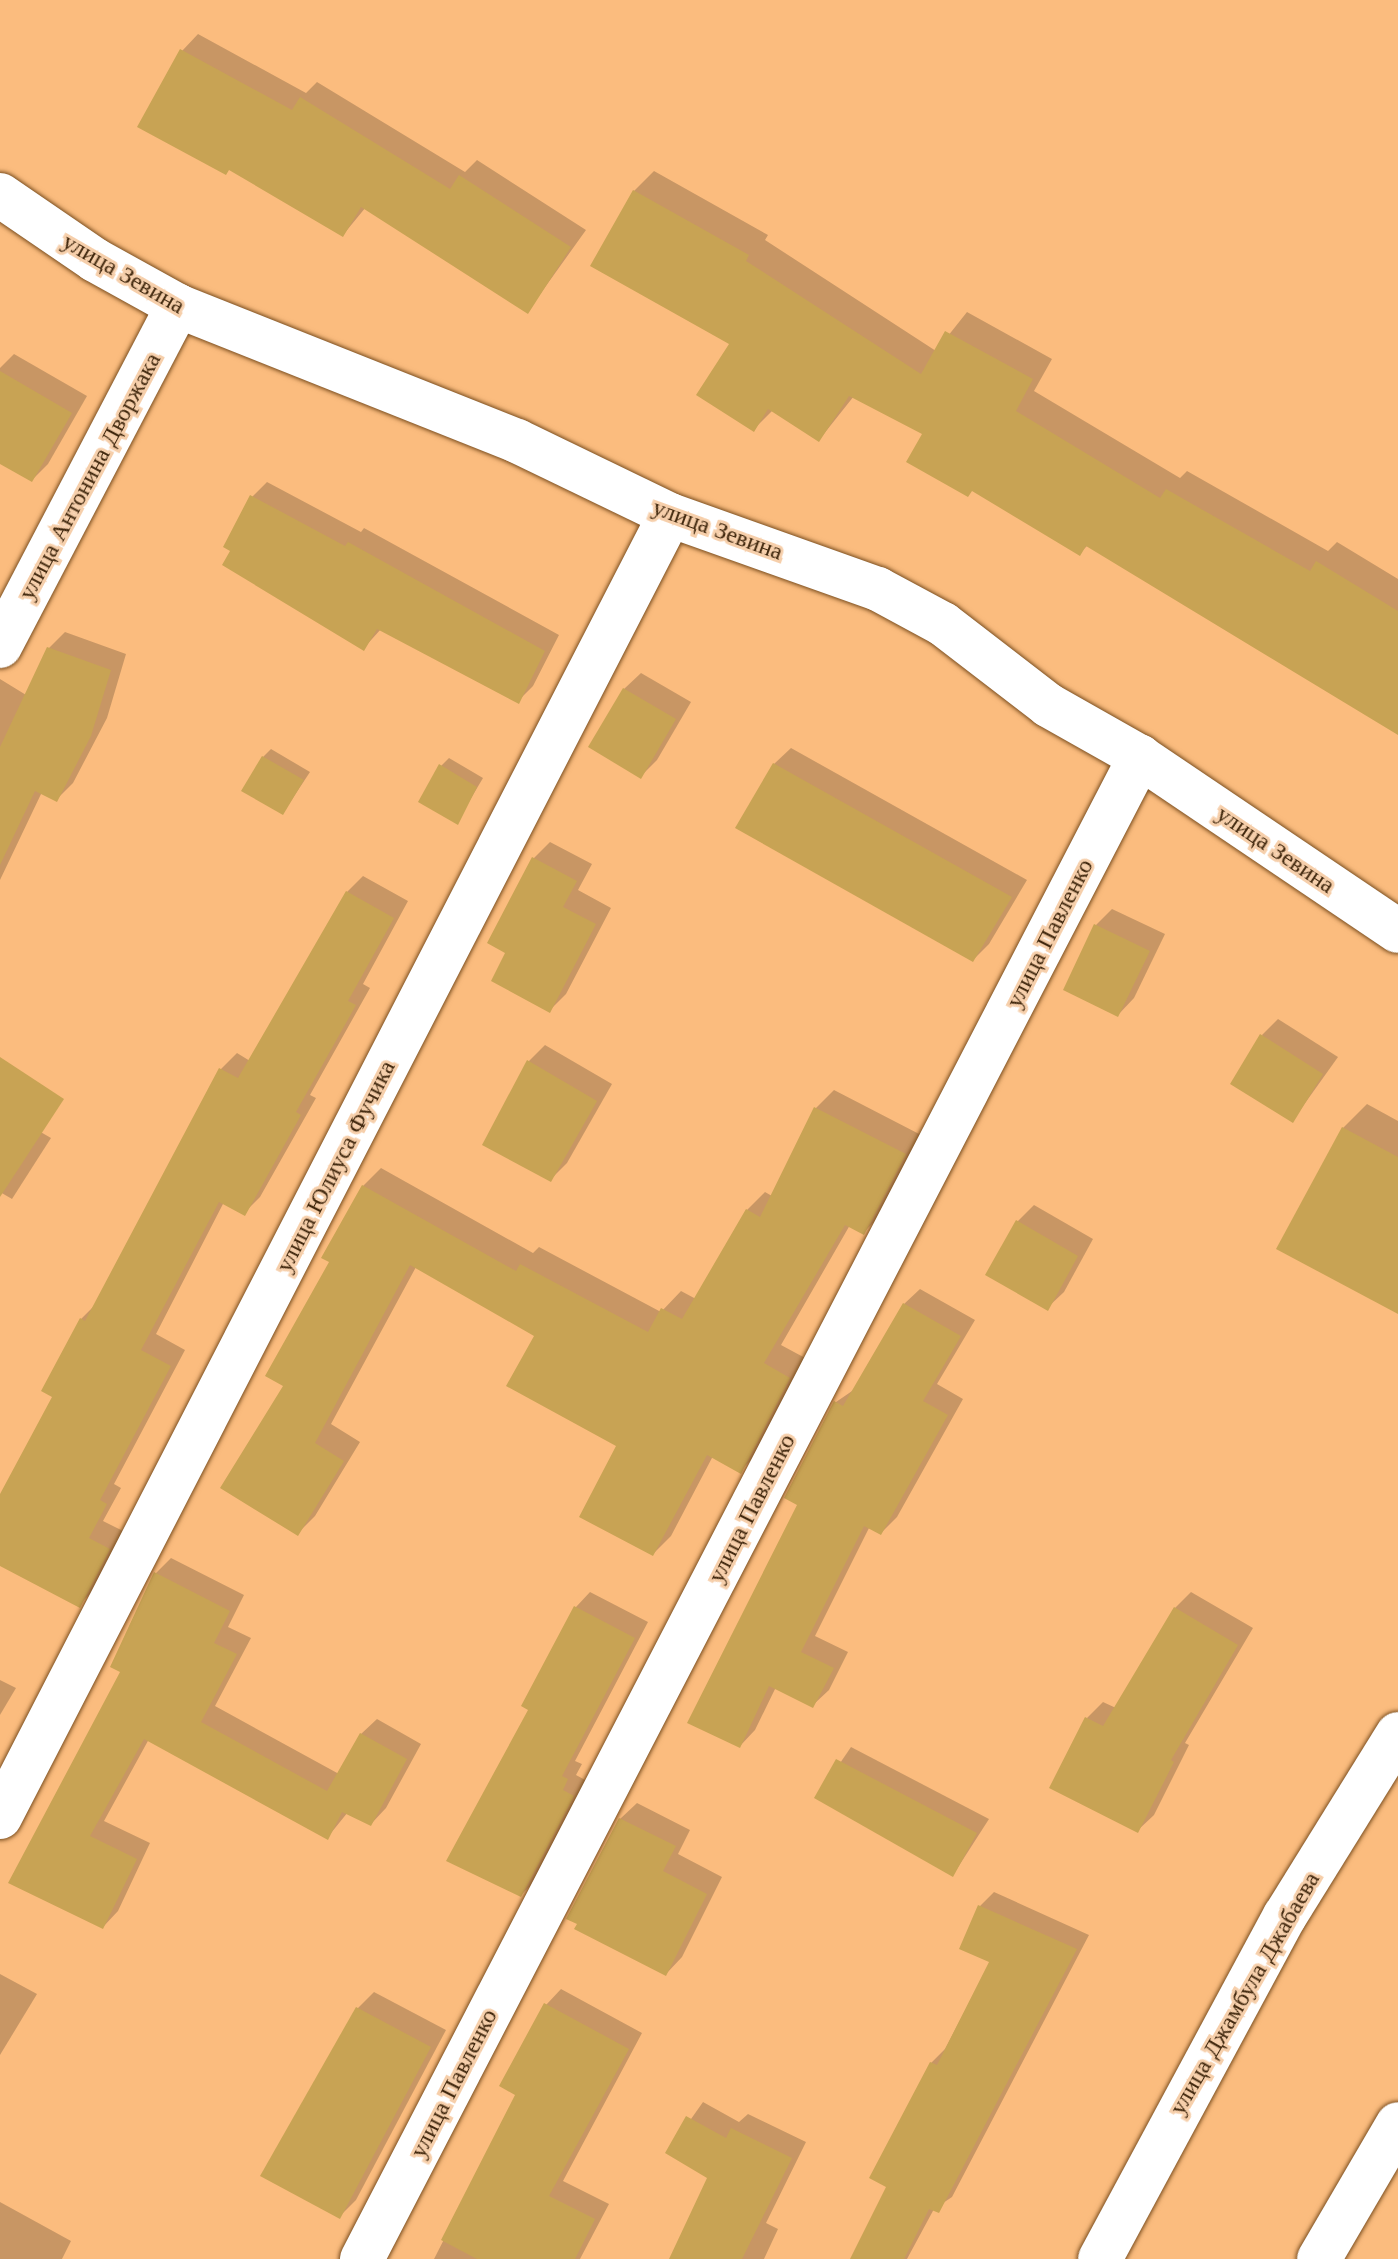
<!DOCTYPE html>
<meta charset="utf-8">
<style>
body{margin:0}
#map{position:relative;width:1398px;height:2259px;overflow:hidden;background:#fbbc7e;font-family:"Libre Baskerville",serif}
div>[style]{position:absolute}
[style*='--x']{left:calc(var(--x)*1px);top:calc(var(--y)*1px);width:calc(var(--w)*1px);rotate:calc(var(--a)*1deg)}
.shadow>*{inset:0;background:#0003}
.building>*{inset:0;background:#c8a354}
.roads{filter:drop-shadow(0 0 2px #7b4f20) drop-shadow(0 0 2px #7b4f20)}
.minor>*{height:44px;margin:-22px;padding:0 22px;transform-origin:22px;border-radius:22px;background:#fff}
.major>*{height:44px;margin:-22px;padding:0 22px;transform-origin:22px;border-radius:22px;background:#fff}
span{translate:-50% -50%;white-space:nowrap;text-align:center;line-height:1.15;-webkit-text-stroke:6px #f6cfab;paint-order:stroke}
.street-label{font-size:24px;color:#40270d}
</style>
<div id="map">
<div class="shadow">
<i style="clip-path:polygon(198px 34px,306px 93px,317px 82px,465px 172px,477px 160px,586px 230px,528px 311px,366px 207px,343px 235px,231px 168px,182px 51px)"></i>
<i style="clip-path:polygon(654px 171px,768px 235px,765px 240px,936px 351px,967px 312px,1052px 359px,1034px 391px,1180px 478px,1187px 471px,1328px 551px,1337px 542px,1398px 579px,1398px 734px,1088px 545px,1080px 553px,924px 433px,854px 396px,819px 440px,773px 410px,753px 430px,731px 344px,634px 191px)"></i>
<i style="clip-path:polygon(14px 354px,87px 396px,48px 464px,32px 480px,0 462px,0 368px)"></i>
<i style="clip-path:polygon(267px 482px,361px 532px,364px 528px,559px 635px,533px 686px,518px 701px,381px 629px,363px 649px,252px 497px)"></i>
<i style="clip-path:polygon(65px 632px,126px 654px,107px 718px,73px 783px,57px 799px,42px 792px,0 880px,0 679px,31px 698px,49px 648px)"></i>
<i style="clip-path:polygon(641px 673px,691px 702px,657px 760px,641px 776px,624px 689px)"></i>
<i style="clip-path:polygon(791px 748px,1027px 880px,989px 944px,973px 960px,774px 764px)"></i>
<i style="clip-path:polygon(271px 749px,310px 772px,283px 813px,263px 757px)"></i>
<i style="clip-path:polygon(449px 758px,483px 778px,457px 822px,441px 766px)"></i>
<i style="clip-path:polygon(550px 842px,592px 864px,578px 890px,611px 908px,566px 994px,550px 1010px,508px 952px,534px 858px)"></i>
<i style="clip-path:polygon(363px 876px,408px 901px,363px 984px,370px 988px,310px 1095px,316px 1098px,260px 1197px,244px 1213px,224px 1202px,156px 1334px,185px 1350px,114px 1484px,121px 1488px,103px 1521px,125px 1532px,95px 1589px,79px 1605px,0 1563px,0 1498px,54px 1396px,81px 1319px,96px 1304px,221px 1069px,237px 1053px,250px 1061px,347px 892px)"></i>
<i style="clip-path:polygon(1112px 909px,1165px 934px,1134px 998px,1118px 1015px,1096px 925px)"></i>
<i style="clip-path:polygon(1278px 1019px,1338px 1057px,1293px 1120px,1262px 1035px)"></i>
<i style="clip-path:polygon(545px 1045px,612px 1084px,567px 1163px,551px 1179px,529px 1061px)"></i>
<i style="clip-path:polygon(834px 1090px,923px 1136px,882px 1214px,864px 1232px,850px 1225px,781px 1345px,807px 1359px,758px 1453px,740px 1471px,713px 1456px,671px 1536px,653px 1554px,619px 1445px,537px 1335px,416px 1267px,331px 1424px,360px 1442px,315px 1516px,297px 1534px,286px 1385px,363px 1186px,381px 1168px,533px 1253px,539px 1247px,661px 1312px,681px 1291px,696px 1299px,747px 1210px,765px 1192px,772px 1196px,816px 1108px)"></i>
<i style="clip-path:polygon(1367px 1104px,1398px 1121px,1398px 1295px,1343px 1128px)"></i>
<i style="clip-path:polygon(13px 1116px,51px 1138px,12px 1199px,0 1192px,0 1134px)"></i>
<i style="clip-path:polygon(1034px 1205px,1093px 1239px,1064px 1292px,1047px 1308px,988px 1274px,1018px 1221px)"></i>
<i style="clip-path:polygon(920px 1289px,975px 1320px,937px 1384px,963px 1399px,897px 1517px,881px 1533px,870px 1526px,815px 1636px,848px 1652px,829px 1690px,813px 1705px,776px 1687px,755px 1730px,740px 1746px,799px 1504px,836px 1402px,855px 1389px,904px 1304px)"></i>
<i style="clip-path:polygon(171px 1558px,244px 1595px,228px 1627px,251px 1638px,215px 1706px,339px 1774px,361px 1734px,377px 1719px,421px 1744px,386px 1808px,371px 1824px,348px 1812px,327px 1838px,149px 1739px,104px 1821px,150px 1843px,118px 1911px,103px 1927px,11px 1883px,123px 1671px,113px 1666px,156px 1573px)"></i>
<i style="clip-path:polygon(590px 1592px,648px 1622px,575px 1761px,582px 1764px,576px 1775px,587px 1781px,536px 1880px,521px 1895px,531px 1709px,576px 1607px)"></i>
<i style="clip-path:polygon(1191px 1592px,1253px 1628px,1185px 1743px,1189px 1745px,1154px 1815px,1137px 1831px,1087px 1718px,1103px 1702px,1116px 1708px,1175px 1608px)"></i>
<i style="clip-path:polygon(0 1680px,16px 1688px,0 1715px)"></i>
<i style="clip-path:polygon(851px 1747px,989px 1819px,953px 1875px,817px 1797px)"></i>
<i style="clip-path:polygon(637px 1803px,690px 1830px,678px 1854px,722px 1877px,682px 1957px,666px 1974px,620px 1819px)"></i>
<i style="clip-path:polygon(994px 1892px,1089px 1935px,952px 2197px,934px 2209px,907px 2259px,875px 2259px,889px 2186px,931px 2063px,945px 2049px,991px 1961px,962px 1948px,980px 1906px)"></i>
<i style="clip-path:polygon(0 1974px,37px 1994px,0 2055px)"></i>
<i style="clip-path:polygon(561px 1989px,642px 2033px,563px 2181px,609px 2204px,580px 2259px,424px 2259px,434px 2259px,518px 2094px,546px 2005px)"></i>
<i style="clip-path:polygon(374px 1992px,446px 2030px,356px 2200px,340px 2216px,358px 2008px)"></i>
<i style="clip-path:polygon(703px 2102px,739px 2122px,748px 2114px,806px 2142px,766px 2223px,778px 2229px,764px 2259px,671px 2259px,710px 2177px,667px 2153px)"></i>
<i style="clip-path:polygon(0 2202px,71px 2241px,62px 2259px,0 2259px)"></i>
</div>
<div class="building">
<i style="clip-path:polygon(180px 49px,292px 110px,300px 97px,450px 189px,459px 175px,571px 247px,528px 314px,361px 207px,343px 237px,229px 170px,226px 175px,137px 127px)"></i>
<i style="clip-path:polygon(633px 190px,749px 255px,746px 261px,921px 374px,945px 331px,1033px 379px,1016px 411px,1160px 498px,1166px 489px,1310px 571px,1316px 561px,1398px 611px,1398px 735px,1086px 546px,1080px 556px,972px 491px,968px 497px,906px 462px,922px 434px,849px 396px,819px 442px,768px 409px,754px 432px,696px 395px,729px 344px,590px 266px)"></i>
<i style="clip-path:polygon(0 371px,72px 413px,32px 482px,0 464px)"></i>
<i style="clip-path:polygon(250px 495px,345px 546px,348px 542px,545px 651px,519px 704px,377px 629px,364px 651px,222px 565px,230px 551px,223px 547px)"></i>
<i style="clip-path:polygon(47px 647px,111px 670px,91px 736px,57px 802px,35px 791px,0 865px,0 747px)"></i>
<i style="clip-path:polygon(623px 688px,676px 719px,641px 779px,588px 747px)"></i>
<i style="clip-path:polygon(262px 756px,304px 780px,283px 815px,241px 791px)"></i>
<i style="clip-path:polygon(773px 763px,1012px 897px,973px 962px,735px 828px)"></i>
<i style="clip-path:polygon(439px 764px,477px 787px,458px 825px,418px 802px)"></i>
<i style="clip-path:polygon(532px 857px,577px 881px,563px 907px,596px 924px,550px 1013px,491px 981px,505px 953px,487px 943px)"></i>
<i style="clip-path:polygon(346px 891px,394px 918px,348px 1001px,356px 1005px,296px 1112px,301px 1115px,245px 1216px,219px 1202px,141px 1350px,171px 1366px,100px 1500px,107px 1504px,89px 1538px,110px 1549px,80px 1608px,0 1566px,0 1494px,52px 1397px,41px 1391px,80px 1318px,85px 1321px,219px 1068px,238px 1078px)"></i>
<i style="clip-path:polygon(1094px 924px,1150px 951px,1118px 1017px,1063px 990px)"></i>
<i style="clip-path:polygon(1260px 1034px,1323px 1074px,1293px 1123px,1230px 1084px)"></i>
<i style="clip-path:polygon(0 1057px,64px 1099px,0 1197px)"></i>
<i style="clip-path:polygon(527px 1060px,597px 1101px,551px 1182px,482px 1145px)"></i>
<i style="clip-path:polygon(814px 1107px,906px 1154px,864px 1235px,845px 1225px,764px 1363px,790px 1378px,741px 1474px,707px 1455px,653px 1556px,579px 1517px,616px 1446px,506px 1386px,534px 1336px,410px 1265px,315px 1443px,344px 1461px,298px 1536px,220px 1488px,283px 1386px,265px 1376px,329px 1262px,321px 1258px,362px 1185px,516px 1271px,520px 1264px,648px 1332px,661px 1308px,682px 1319px,746px 1209px,760px 1217px)"></i>
<i style="clip-path:polygon(1342px 1127px,1398px 1157px,1398px 1314px,1276px 1249px)"></i>
<i style="clip-path:polygon(1016px 1220px,1078px 1256px,1048px 1311px,985px 1275px)"></i>
<i style="clip-path:polygon(903px 1303px,961px 1336px,923px 1401px,948px 1415px,881px 1535px,864px 1526px,801px 1652px,834px 1668px,813px 1708px,769px 1686px,740px 1748px,687px 1723px,797px 1505px,784px 1498px,834px 1401px,843px 1406px)"></i>
<i style="clip-path:polygon(154px 1572px,230px 1611px,214px 1643px,237px 1654px,201px 1722px,327px 1791px,360px 1733px,407px 1759px,371px 1826px,342px 1812px,328px 1840px,144px 1739px,90px 1836px,137px 1859px,103px 1929px,8px 1883px,120px 1672px,110px 1667px)"></i>
<i style="clip-path:polygon(574px 1606px,635px 1638px,562px 1776px,568px 1779px,563px 1790px,574px 1796px,521px 1897px,446px 1861px,528px 1710px,521px 1706px)"></i>
<i style="clip-path:polygon(1174px 1607px,1238px 1645px,1171px 1760px,1174px 1762px,1138px 1833px,1049px 1788px,1085px 1717px,1103px 1726px)"></i>
<i style="clip-path:polygon(836px 1759px,977px 1833px,953px 1877px,814px 1798px)"></i>
<i style="clip-path:polygon(619px 1818px,676px 1846px,663px 1871px,707px 1894px,666px 1976px,574px 1929px,577px 1924px,566px 1919px)"></i>
<i style="clip-path:polygon(978px 1905px,1077px 1949px,939px 2213px,929px 2209px,904px 2259px,850px 2259px,886px 2187px,869px 2178px,930px 2062px,937px 2065px,989px 1962px,959px 1949px)"></i>
<i style="clip-path:polygon(544px 2003px,629px 2049px,549px 2196px,595px 2219px,575px 2259px,477px 2259px,441px 2240px,515px 2095px,499px 2086px)"></i>
<i style="clip-path:polygon(356px 2007px,431px 2047px,340px 2219px,260px 2176px)"></i>
<i style="clip-path:polygon(686px 2116px,726px 2138px,731px 2128px,792px 2158px,742px 2259px,669px 2259px,707px 2178px,665px 2153px)"></i>
</div>
<div class="roads">
<div class="minor">
<i style="--x:0;--y:195;--w:115;--a:34.4"></i>
<i style="--x:95;--y:260;--w:95;--a:29"></i>
<i style="--x:178;--y:306;--w:365;--a:21.7"></i>
<i style="--x:517;--y:441;--w:170;--a:25.8"></i>
<i style="--x:670;--y:515;--w:221;--a:19.6"></i>
<i style="--x:878;--y:589;--w:74;--a:28.3"></i>
<i style="--x:943;--y:624;--w:133;--a:37.6"></i>
<i style="--x:1048;--y:705;--w:106;--a:29.5"></i>
<i style="--x:1140;--y:757;--w:311;--a:34"></i>
<i style="--x:0;--y:646;--w:384;--a:-62.4"></i>
<i style="--x:0;--y:1817;--w:1464;--a:-62.77"></i>
<i style="--x:362;--y:2259;--w:1692;--a:-62.62"></i>
<i style="--x:1319;--y:2259;--w:156;--a:-59.7"></i>
</div>
<div class="major">
<i style="--x:1100;--y:2259;--w:390;--a:-61.7"></i>
<i style="--x:1285;--y:1916;--w:214;--a:-58.2"></i>
</div>
</div>
<div class="street-label">
<span style="left:124px;top:273px;rotate:30deg">улица Зевина</span>
<span style="left:89px;top:476px;rotate:-62deg">улица Антонина Дворжака</span>
<span style="left:718px;top:529px;rotate:20deg">улица Зевина</span>
<span style="left:1276px;top:849px;rotate:34deg">улица Зевина</span>
<span style="left:1049px;top:933px;rotate:-63deg">улица Павленко</span>
<span style="left:335px;top:1166px;rotate:-63deg">улица Юлиуса Фучика</span>
<span style="left:751px;top:1508px;rotate:-63deg">улица Павленко</span>
<span style="left:1244px;top:1993px;rotate:-60deg">улица Джамбула Джабаева</span>
<span style="left:453px;top:2083px;rotate:-63deg">улица Павленко</span>
</div>
</div>
